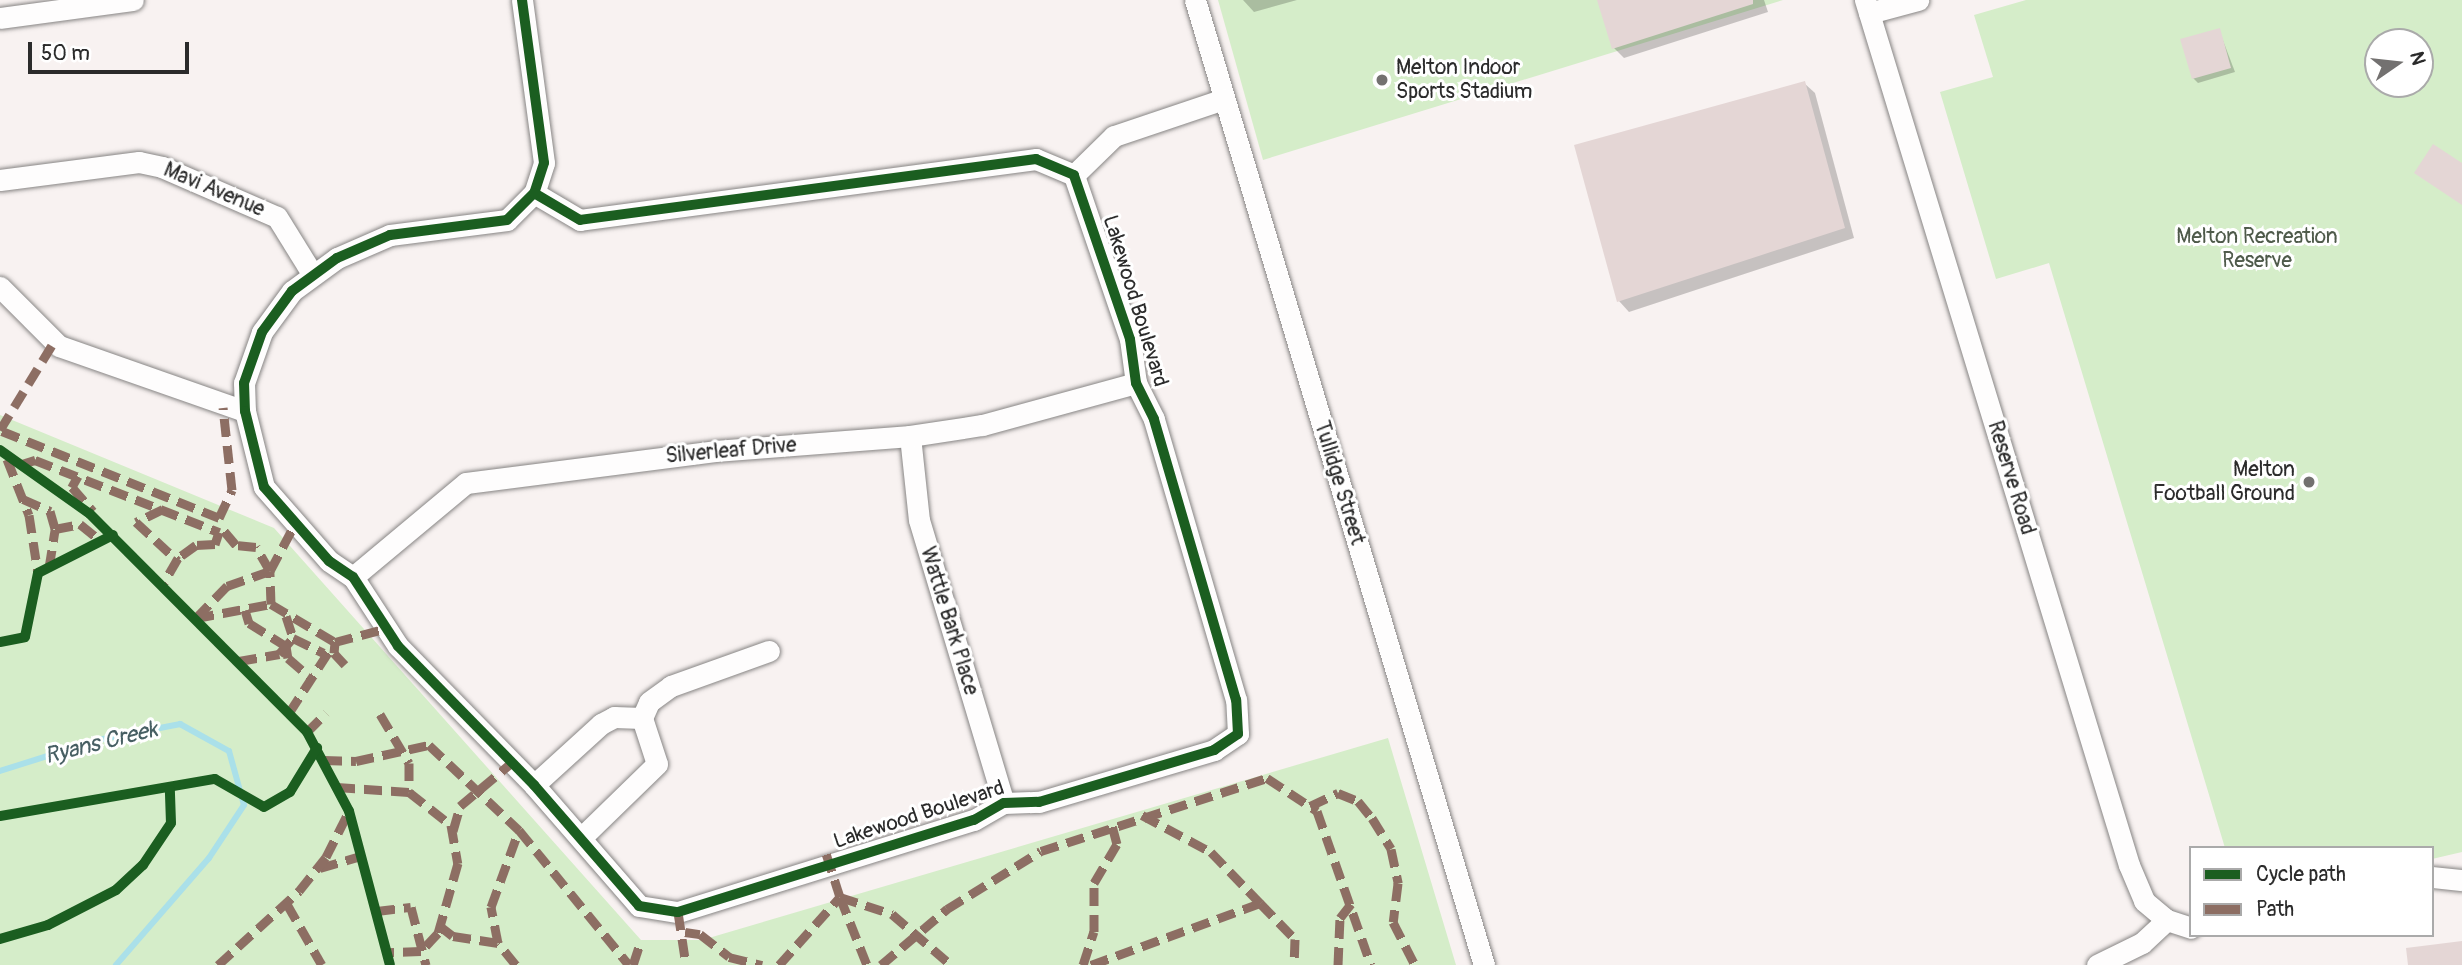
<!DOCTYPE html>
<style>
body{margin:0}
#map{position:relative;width:2462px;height:965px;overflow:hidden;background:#f8f2f1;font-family:Pangolin,sans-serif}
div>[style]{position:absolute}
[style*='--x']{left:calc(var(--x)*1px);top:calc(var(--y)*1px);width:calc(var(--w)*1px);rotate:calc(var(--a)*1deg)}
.green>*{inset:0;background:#d5edc9}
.shadow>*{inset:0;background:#0003}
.stream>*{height:6px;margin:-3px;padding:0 3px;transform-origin:3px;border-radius:3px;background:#aae0e9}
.building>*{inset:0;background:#e4d6d5}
.roads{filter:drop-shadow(0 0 2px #878584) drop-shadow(0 0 2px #878584)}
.minor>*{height:21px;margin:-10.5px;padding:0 10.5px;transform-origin:10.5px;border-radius:10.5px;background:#fefdfd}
.quiet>*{height:9px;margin-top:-4.5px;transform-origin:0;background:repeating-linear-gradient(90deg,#8d6e63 0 18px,transparent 0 27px)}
.cycleway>*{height:10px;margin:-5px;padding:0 5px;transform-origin:5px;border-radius:5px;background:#1b5e20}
.dots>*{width:19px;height:19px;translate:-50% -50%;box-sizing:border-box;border:4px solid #fff;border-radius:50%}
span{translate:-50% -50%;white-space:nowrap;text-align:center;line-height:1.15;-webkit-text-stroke:6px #fff;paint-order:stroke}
.poi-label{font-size:21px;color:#2b2b2b}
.left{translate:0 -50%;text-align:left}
.right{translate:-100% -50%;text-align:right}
.street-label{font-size:21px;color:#2b2b2b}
.park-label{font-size:21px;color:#4e5a4a}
.water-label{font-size:23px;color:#475f63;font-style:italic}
.legend{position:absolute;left:2189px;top:846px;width:245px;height:91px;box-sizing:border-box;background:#fff;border:2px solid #aaa;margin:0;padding:9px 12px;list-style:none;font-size:21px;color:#2b2b2b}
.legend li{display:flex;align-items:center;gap:14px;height:35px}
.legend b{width:35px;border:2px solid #aaa}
.north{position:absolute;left:2364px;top:28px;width:70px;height:70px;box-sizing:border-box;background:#fff;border:2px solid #aaa;border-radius:50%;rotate:76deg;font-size:19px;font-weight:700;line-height:28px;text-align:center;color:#2b2b2b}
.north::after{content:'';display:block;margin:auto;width:24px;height:32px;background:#737170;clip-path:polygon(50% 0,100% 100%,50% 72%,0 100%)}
.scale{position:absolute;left:28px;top:42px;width:161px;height:32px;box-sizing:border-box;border:4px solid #2b2b2b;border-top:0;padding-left:9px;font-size:21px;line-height:24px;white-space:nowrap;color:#2b2b2b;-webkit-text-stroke:5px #fff;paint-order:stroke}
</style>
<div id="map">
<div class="green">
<i style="clip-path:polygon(1218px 0,1783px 0,1263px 160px)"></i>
<i style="clip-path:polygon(evenodd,2026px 0,2462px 0,2462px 852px,2432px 859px,2432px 848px,2225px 848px,2049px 263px,1996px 279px,1940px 92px,1993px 77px,1974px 15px,2026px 0,2378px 42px,2420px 42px,2420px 84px,2378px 84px,2378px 42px)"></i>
<i style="clip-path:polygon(0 415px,274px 528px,641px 940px,702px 940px,1388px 738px,1456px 965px,0 965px)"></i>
</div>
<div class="shadow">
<i style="clip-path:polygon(1243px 0,1297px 0,1254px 12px)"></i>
<i style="clip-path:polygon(1599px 0,1764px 0,1768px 12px,1624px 58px,1614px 48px)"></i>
<i style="clip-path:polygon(2219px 30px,2235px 72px,2198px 83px,2193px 78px)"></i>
<i style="clip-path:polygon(1804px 83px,1815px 93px,1854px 238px,1629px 312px,1619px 301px)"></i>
</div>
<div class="stream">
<i style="--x:0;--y:771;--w:103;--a:-17.6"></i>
<i style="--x:98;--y:740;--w:84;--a:-11"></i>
<i style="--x:180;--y:724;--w:56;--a:28.9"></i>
<i style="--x:229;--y:751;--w:56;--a:74.5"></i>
<i style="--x:244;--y:805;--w:64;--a:123.4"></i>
<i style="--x:209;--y:858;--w:142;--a:131"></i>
</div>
<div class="building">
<i style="clip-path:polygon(1597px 0,1753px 0,1753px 4px,1612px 49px)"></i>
<i style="clip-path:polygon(2220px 28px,2231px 68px,2192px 79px,2180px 39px)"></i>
<i style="clip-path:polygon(1805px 81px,1845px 228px,1617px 302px,1574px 145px)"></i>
<i style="clip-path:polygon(2433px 144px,2462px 163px,2462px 205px,2414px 173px)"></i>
<i style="clip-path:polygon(2462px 941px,2462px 965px,2408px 965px,2406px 948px)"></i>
</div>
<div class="roads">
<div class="minor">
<i style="--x:522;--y:0;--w:164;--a:82.3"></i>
<i style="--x:544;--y:163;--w:32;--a:108"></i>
<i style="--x:534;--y:193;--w:38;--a:135"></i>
<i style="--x:507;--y:220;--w:118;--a:172.7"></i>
<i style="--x:390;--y:235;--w:58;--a:156.5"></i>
<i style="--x:337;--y:258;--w:56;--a:143.7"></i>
<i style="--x:292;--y:291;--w:51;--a:126.2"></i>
<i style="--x:262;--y:332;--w:54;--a:109.4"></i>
<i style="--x:244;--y:383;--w:28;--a:88"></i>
<i style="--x:245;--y:411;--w:78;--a:76"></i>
<i style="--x:264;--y:487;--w:98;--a:48.7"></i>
<i style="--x:329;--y:561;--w:29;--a:34"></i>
<i style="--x:353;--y:577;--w:82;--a:56.9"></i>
<i style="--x:398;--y:646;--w:194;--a:45.6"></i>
<i style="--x:534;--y:785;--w:160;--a:49"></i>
<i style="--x:639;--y:906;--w:39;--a:9"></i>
<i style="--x:678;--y:912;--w:310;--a:-17.3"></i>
<i style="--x:974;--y:820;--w:34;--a:-30"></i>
<i style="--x:1004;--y:803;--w:35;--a:-2"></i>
<i style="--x:1039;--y:802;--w:183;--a:-16.5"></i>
<i style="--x:1214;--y:750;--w:29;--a:-34"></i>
<i style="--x:1238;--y:734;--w:34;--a:-93"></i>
<i style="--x:1236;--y:700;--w:293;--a:-106.3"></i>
<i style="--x:1154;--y:419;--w:40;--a:-116.6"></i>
<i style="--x:1136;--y:383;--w:44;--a:-97.8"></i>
<i style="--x:1130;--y:339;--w:173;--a:-108.9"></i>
<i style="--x:1074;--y:175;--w:41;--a:-157.2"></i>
<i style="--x:1036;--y:159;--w:460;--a:172.4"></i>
<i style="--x:580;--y:220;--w:53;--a:-149.6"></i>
<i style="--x:1195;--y:0;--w:1007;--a:73.33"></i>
<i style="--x:1865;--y:0;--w:904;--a:73.03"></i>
<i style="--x:2129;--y:865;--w:39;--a:67"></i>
<i style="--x:2144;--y:901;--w:30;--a:40"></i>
<i style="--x:2167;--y:920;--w:25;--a:18"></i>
<i style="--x:1869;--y:13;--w:51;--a:-14.9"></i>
<i style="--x:0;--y:18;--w:134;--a:-7.7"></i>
<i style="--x:1074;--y:175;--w:56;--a:-44.3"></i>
<i style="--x:1114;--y:136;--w:116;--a:-18.6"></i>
<i style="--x:0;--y:180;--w:140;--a:-7.4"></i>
<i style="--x:139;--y:162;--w:24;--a:12"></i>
<i style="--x:162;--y:167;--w:125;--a:23.5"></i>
<i style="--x:277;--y:217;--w:68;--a:58.2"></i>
<i style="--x:0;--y:287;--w:83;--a:45"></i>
<i style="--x:59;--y:346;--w:197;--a:19.3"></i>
<i style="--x:910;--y:436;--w:84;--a:83.9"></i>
<i style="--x:919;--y:520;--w:295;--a:73.3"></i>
<i style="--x:353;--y:577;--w:147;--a:-39.8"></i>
<i style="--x:466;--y:483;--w:251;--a:-7.3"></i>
<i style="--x:715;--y:451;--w:196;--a:-4.4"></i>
<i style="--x:910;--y:436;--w:73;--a:-8.7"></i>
<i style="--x:982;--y:425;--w:160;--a:-15.3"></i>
<i style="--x:642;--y:718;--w:17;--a:-66"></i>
<i style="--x:649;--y:702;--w:27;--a:-36"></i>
<i style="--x:671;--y:686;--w:104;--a:-19.7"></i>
<i style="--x:534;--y:785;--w:91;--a:-42.3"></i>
<i style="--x:601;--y:724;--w:15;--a:-28"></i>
<i style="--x:614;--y:717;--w:28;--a:2"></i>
<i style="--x:642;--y:718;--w:48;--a:71.9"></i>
<i style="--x:657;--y:764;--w:105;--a:135.8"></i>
<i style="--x:2432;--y:877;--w:30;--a:6"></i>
<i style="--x:2097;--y:965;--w:50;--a:-26.1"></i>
<i style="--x:2142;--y:943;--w:34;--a:-43"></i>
</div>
</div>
<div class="quiet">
<i style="--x:0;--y:430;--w:103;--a:-58.5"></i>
<i style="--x:2;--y:431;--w:234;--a:21.8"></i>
<i style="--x:219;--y:518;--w:31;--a:-65"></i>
<i style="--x:232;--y:490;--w:83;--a:-96.2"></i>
<i style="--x:7;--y:459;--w:60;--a:68.6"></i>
<i style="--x:29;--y:515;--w:59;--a:81.2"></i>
<i style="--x:22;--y:464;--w:14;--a:-17"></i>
<i style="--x:35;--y:460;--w:198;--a:21.4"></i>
<i style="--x:219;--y:532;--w:13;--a:108"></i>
<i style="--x:215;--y:544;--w:19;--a:177"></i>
<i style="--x:196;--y:545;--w:22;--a:144"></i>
<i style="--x:178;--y:558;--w:30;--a:120"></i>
<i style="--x:78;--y:476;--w:13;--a:119"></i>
<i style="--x:72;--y:487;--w:32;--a:49"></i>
<i style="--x:23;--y:499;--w:30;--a:24"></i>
<i style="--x:50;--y:511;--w:19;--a:74"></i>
<i style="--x:163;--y:509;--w:30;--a:154"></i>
<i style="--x:136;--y:522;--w:57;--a:42.9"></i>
<i style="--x:49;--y:568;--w:39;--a:-81"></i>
<i style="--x:55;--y:529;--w:25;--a:-11"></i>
<i style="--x:80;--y:524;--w:27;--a:39"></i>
<i style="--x:271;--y:604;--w:33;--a:-92"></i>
<i style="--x:270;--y:571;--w:53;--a:-62"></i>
<i style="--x:245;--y:610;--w:14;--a:73"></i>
<i style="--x:249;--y:623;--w:44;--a:31.9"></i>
<i style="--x:286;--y:646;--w:12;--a:81"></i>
<i style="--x:288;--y:658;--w:28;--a:41"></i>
<i style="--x:286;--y:616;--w:23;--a:72"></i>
<i style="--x:293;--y:638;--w:34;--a:26"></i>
<i style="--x:196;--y:618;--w:76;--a:-10.6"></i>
<i style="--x:271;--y:604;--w:74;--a:30.7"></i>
<i style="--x:335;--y:642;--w:51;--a:-14.9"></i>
<i style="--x:196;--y:618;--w:45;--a:-45.9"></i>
<i style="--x:227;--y:586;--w:46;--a:-19.2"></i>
<i style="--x:270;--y:571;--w:28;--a:-120"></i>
<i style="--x:256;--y:547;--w:20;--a:-174"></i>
<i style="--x:236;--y:545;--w:26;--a:-130"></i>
<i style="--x:335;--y:642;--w:11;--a:95"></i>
<i style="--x:334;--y:653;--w:16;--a:47"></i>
<i style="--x:239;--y:661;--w:41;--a:-9.9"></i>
<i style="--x:279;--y:654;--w:21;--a:-49"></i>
<i style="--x:289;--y:713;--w:85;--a:-57.1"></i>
<i style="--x:380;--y:714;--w:57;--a:59.4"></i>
<i style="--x:409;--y:763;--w:29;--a:90"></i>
<i style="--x:409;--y:792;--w:53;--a:38.2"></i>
<i style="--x:451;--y:825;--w:39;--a:80"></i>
<i style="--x:458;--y:863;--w:73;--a:105.9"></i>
<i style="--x:438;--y:933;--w:25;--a:133"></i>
<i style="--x:421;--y:951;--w:33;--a:178"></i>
<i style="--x:307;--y:732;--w:27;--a:-45"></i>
<i style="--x:324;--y:760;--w:32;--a:2"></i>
<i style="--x:356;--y:761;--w:75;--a:-12.4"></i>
<i style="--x:429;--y:745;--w:124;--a:43.4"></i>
<i style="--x:519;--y:830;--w:174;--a:50.8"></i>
<i style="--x:337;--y:787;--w:72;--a:4"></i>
<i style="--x:1310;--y:806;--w:31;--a:-25"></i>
<i style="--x:1338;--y:793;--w:22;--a:22"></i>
<i style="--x:1358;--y:801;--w:22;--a:51"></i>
<i style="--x:1372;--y:818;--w:36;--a:58"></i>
<i style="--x:1391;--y:849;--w:35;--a:78"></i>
<i style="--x:1398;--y:883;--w:39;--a:97"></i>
<i style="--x:1393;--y:922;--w:48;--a:62.9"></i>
<i style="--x:1142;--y:815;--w:78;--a:28.2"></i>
<i style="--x:1211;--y:852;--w:71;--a:46.1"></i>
<i style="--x:453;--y:831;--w:26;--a:-74"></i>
<i style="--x:460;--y:806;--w:65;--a:-40"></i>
<i style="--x:320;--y:868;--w:43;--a:-16.3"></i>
<i style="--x:840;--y:897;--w:55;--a:18.1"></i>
<i style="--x:892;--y:914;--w:78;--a:40.8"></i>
<i style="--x:840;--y:897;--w:73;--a:68.3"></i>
<i style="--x:287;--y:904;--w:70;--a:60.2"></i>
<i style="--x:377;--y:911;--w:34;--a:-7"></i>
<i style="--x:411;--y:907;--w:60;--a:75.5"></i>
<i style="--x:678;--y:912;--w:54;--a:81.4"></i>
<i style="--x:440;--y:926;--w:16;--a:38"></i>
<i style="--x:453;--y:936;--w:46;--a:8.8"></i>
<i style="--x:685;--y:932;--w:15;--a:8"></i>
<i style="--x:700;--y:934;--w:37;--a:38"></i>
<i style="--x:729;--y:957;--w:34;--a:14"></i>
<i style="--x:218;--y:965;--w:110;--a:-42.4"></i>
<i style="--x:299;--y:891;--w:43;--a:-51.5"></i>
<i style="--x:326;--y:857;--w:51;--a:-63.4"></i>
<i style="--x:516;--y:965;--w:28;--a:-129"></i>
<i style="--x:498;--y:943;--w:37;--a:-101"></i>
<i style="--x:491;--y:907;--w:82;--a:-70"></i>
<i style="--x:633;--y:965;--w:26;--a:-72"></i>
<i style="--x:779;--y:965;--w:91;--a:-48.1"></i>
<i style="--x:840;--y:897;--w:49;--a:-107.7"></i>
<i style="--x:881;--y:965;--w:87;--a:-40.3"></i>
<i style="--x:947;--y:909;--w:110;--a:-31.7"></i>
<i style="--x:1041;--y:851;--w:237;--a:-17.9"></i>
<i style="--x:1267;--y:778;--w:60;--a:33.4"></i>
<i style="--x:1317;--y:811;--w:163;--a:70.7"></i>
<i style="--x:1083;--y:965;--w:35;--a:-72"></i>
<i style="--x:1094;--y:932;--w:49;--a:-90"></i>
<i style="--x:1094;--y:883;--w:45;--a:-59.5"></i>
<i style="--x:1117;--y:844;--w:20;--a:-105"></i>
<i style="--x:1091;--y:965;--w:180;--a:-20.1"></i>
<i style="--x:1260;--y:903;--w:50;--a:45.8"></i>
<i style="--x:1295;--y:939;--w:26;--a:92"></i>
<i style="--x:1338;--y:965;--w:47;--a:-87.6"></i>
<i style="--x:1340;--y:918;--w:18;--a:-52"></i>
</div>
<div class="cycleway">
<i style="--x:522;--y:0;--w:164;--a:82.3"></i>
<i style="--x:544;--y:163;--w:32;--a:108"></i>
<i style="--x:534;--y:193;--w:38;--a:135"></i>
<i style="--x:507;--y:220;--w:118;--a:172.7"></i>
<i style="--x:390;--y:235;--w:58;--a:156.5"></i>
<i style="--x:337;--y:258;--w:56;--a:143.7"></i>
<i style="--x:292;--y:291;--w:51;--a:126.2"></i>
<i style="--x:262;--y:332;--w:54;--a:109.4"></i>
<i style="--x:244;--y:383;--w:28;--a:88"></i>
<i style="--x:245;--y:411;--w:78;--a:76"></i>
<i style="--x:264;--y:487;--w:98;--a:48.7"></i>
<i style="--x:329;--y:561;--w:29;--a:34"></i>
<i style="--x:353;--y:577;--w:82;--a:56.9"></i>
<i style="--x:398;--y:646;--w:194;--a:45.6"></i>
<i style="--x:534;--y:785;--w:160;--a:49"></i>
<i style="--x:639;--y:906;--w:39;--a:9"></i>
<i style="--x:678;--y:912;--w:310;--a:-17.3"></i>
<i style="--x:974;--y:820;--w:34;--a:-30"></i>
<i style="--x:1004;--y:803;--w:35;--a:-2"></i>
<i style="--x:1039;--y:802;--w:183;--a:-16.5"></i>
<i style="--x:1214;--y:750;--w:29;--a:-34"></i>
<i style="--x:1238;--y:734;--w:34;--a:-93"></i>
<i style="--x:1236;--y:700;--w:293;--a:-106.3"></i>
<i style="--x:1154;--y:419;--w:40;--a:-116.6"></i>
<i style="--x:1136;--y:383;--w:44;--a:-97.8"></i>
<i style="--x:1130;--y:339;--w:173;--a:-108.9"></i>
<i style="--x:1074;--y:175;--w:41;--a:-157.2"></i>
<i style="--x:1036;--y:159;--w:460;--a:172.4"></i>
<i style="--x:580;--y:220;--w:53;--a:-149.6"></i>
<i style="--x:0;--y:450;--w:110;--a:35.4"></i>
<i style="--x:90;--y:514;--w:308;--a:45.1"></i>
<i style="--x:307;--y:732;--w:89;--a:62"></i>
<i style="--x:349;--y:811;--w:159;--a:75.1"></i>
<i style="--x:0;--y:642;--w:25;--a:-11"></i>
<i style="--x:25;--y:637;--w:65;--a:-78.5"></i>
<i style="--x:38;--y:573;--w:84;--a:-26.9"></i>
<i style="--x:0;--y:816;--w:218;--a:-9.8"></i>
<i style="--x:215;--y:779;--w:56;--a:29.7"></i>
<i style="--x:264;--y:807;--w:30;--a:-30"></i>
<i style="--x:290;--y:792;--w:52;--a:-58.5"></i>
<i style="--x:0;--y:939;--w:50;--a:-16.3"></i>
<i style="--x:48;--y:925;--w:76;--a:-27.2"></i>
<i style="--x:116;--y:890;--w:37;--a:-43"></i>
<i style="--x:143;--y:865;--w:50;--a:-56.3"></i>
<i style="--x:171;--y:823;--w:33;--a:-92"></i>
</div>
<div class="dots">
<i style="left:1382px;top:80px;background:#737170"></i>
<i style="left:2309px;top:482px;background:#737170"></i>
</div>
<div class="poi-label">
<span class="left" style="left:1396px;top:80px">Melton Indoor<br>Sports Stadium</span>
<span class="right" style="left:2295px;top:482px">Melton<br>Football Ground</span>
</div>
<div class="street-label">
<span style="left:214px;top:190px;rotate:23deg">Mavi Avenue</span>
<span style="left:1135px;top:301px;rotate:73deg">Lakewood Boulevard</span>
<span style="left:731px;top:451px;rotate:-5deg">Silverleaf Drive</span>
<span style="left:2011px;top:478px;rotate:73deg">Reserve Road</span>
<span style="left:1339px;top:483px;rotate:73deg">Tullidge Street</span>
<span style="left:949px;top:621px;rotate:73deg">Wattle Bark Place</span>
<span style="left:919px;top:815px;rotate:-18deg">Lakewood Boulevard</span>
</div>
<div class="park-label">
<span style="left:2257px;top:249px">Melton Recreation<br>Reserve</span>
</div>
<div class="water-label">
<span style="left:101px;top:743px;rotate:-14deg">Ryans Creek</span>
</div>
<ul class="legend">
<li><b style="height:9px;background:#1b5e20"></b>Cycle path</li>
<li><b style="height:9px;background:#8d6e63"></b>Path</li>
</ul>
<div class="north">N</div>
<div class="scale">50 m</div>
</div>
